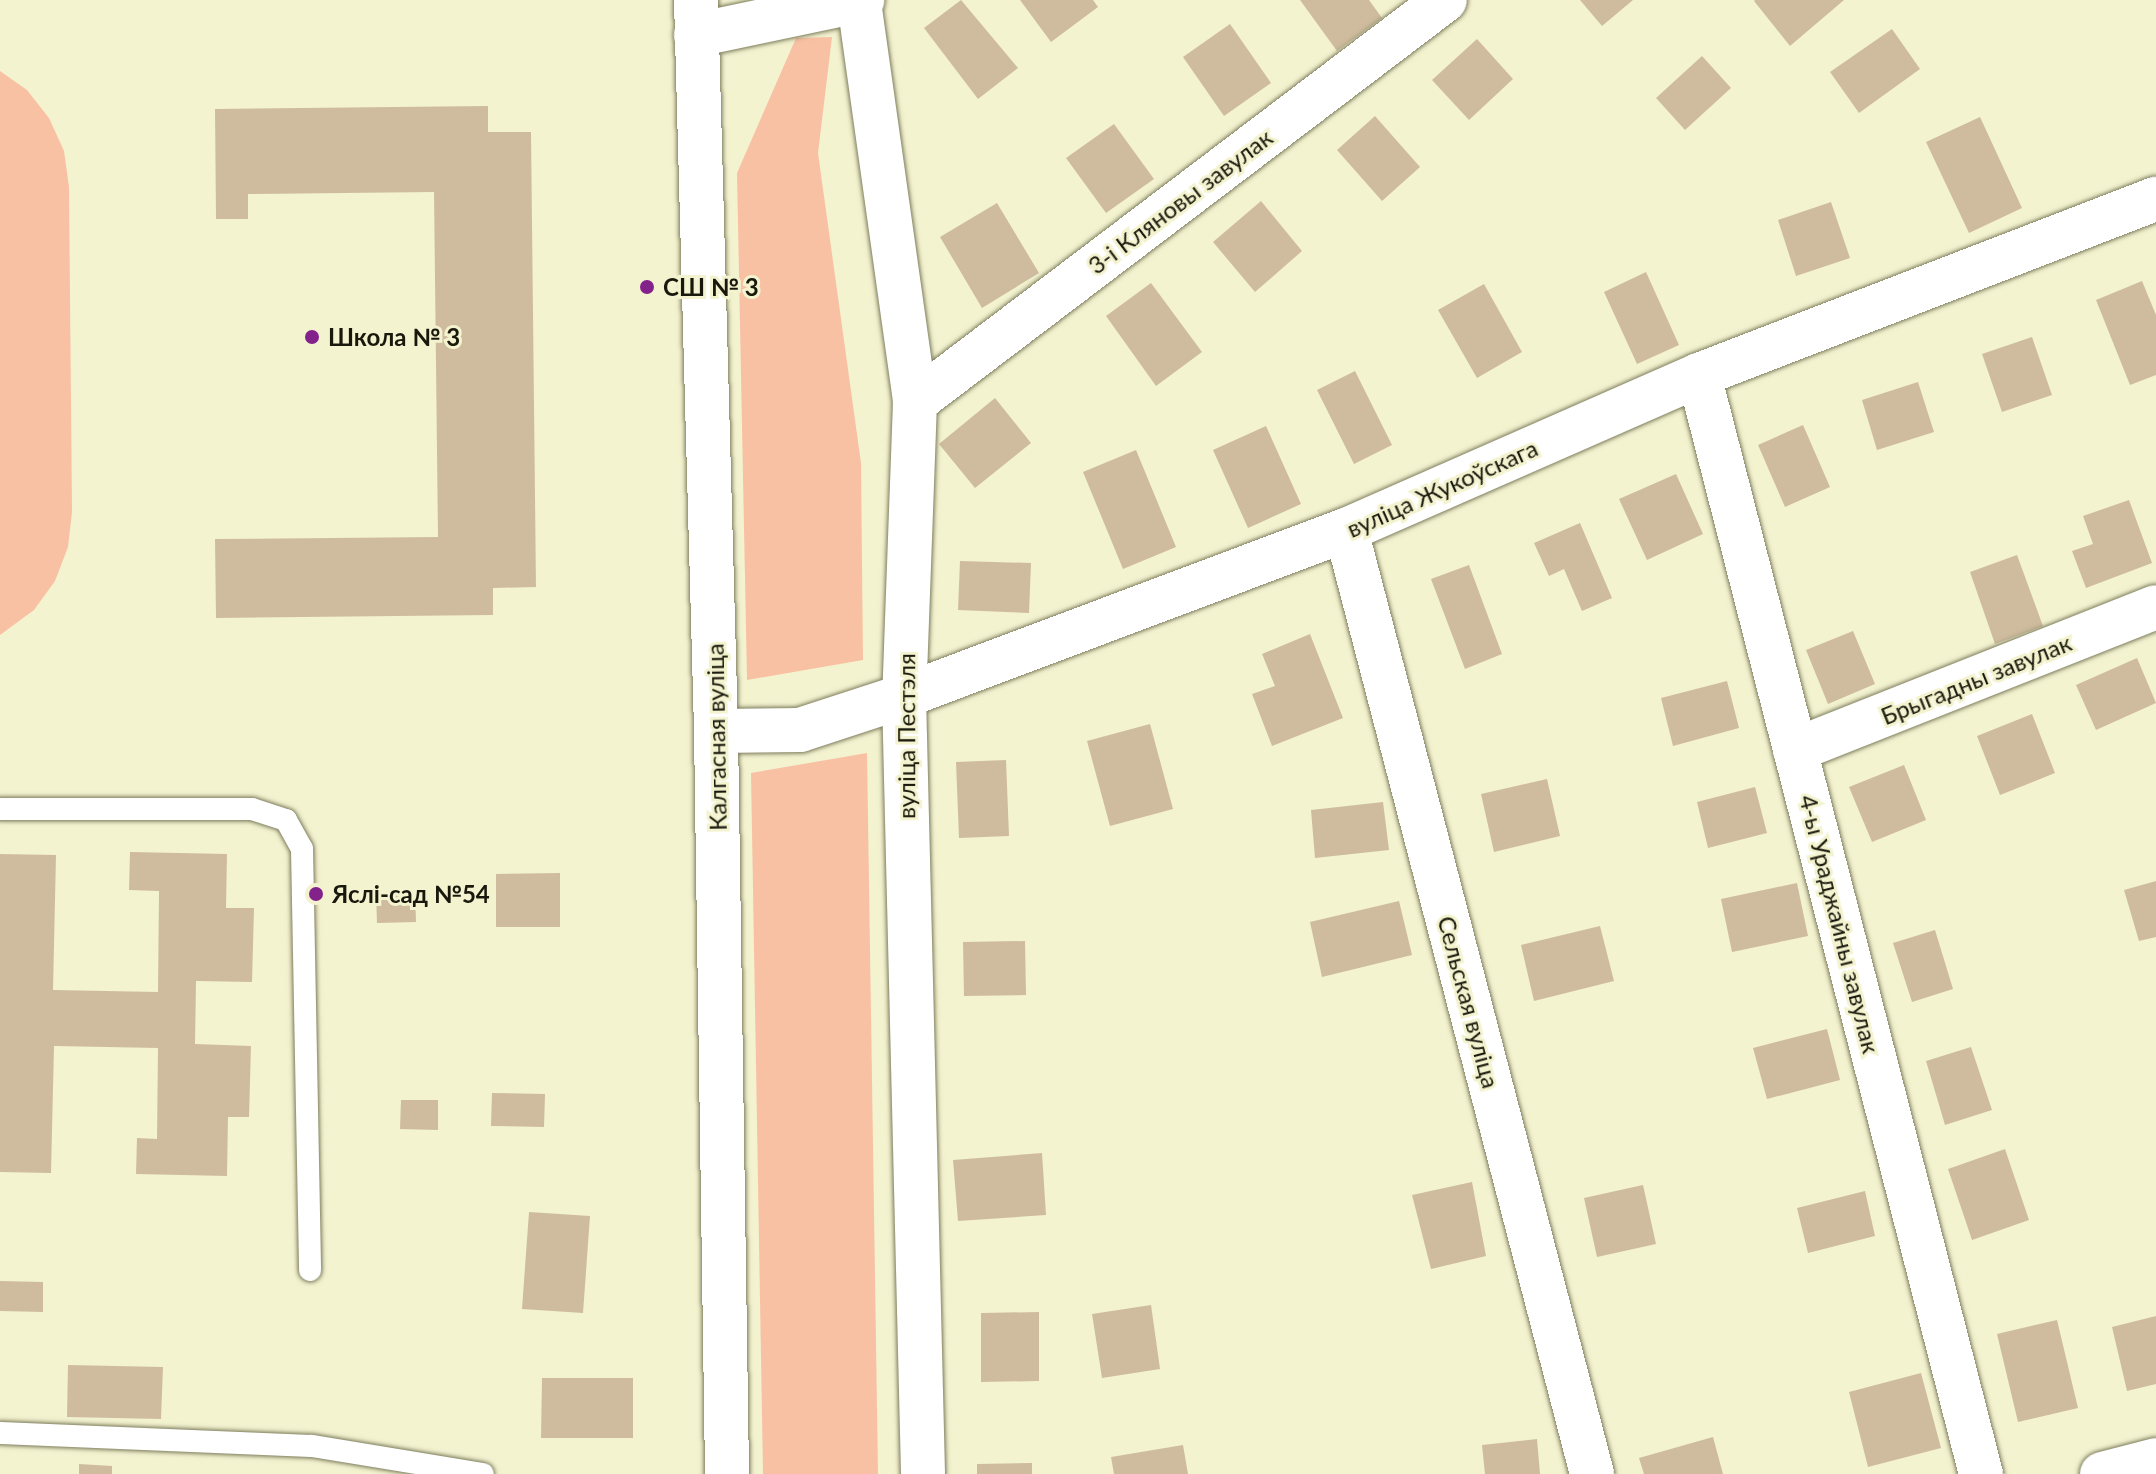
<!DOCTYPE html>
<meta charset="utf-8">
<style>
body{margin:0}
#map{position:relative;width:2156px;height:1474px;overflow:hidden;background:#f3f3d0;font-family:Lato,sans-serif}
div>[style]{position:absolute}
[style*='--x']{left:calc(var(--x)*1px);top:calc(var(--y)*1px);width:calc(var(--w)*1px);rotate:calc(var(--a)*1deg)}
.green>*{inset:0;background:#f8c1a3}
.building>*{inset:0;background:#cfbc9e}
.roads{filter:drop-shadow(0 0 2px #7e7e5e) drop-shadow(0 0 2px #7e7e5e)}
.lane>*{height:22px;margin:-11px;padding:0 11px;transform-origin:11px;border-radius:11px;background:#fff}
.street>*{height:44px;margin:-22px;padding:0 22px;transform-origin:22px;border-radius:22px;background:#fff}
.secondary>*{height:44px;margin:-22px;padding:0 22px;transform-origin:22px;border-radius:22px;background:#fff}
.dots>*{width:22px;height:22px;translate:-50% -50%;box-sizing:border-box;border:4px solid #f3f3d0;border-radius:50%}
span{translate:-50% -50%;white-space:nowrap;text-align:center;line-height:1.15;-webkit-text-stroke:6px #f3f3d0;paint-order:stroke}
.street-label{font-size:24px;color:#19180c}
.poi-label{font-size:24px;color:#19180c;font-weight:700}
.left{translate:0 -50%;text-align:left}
</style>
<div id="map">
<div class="green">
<i style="clip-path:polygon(832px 37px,818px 153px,861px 463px,863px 660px,747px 680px,737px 173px,796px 38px)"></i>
<i style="clip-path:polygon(0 71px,27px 90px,49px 118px,64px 151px,69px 187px,72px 512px,68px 547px,55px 581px,34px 610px,0 635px)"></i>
<i style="clip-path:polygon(867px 753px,878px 1474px,763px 1474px,751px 773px)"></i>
</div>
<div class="building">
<i style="clip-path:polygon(961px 0,1018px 68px,978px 99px,924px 28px)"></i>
<i style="clip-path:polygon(1020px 0,1093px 0,1098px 7px,1051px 42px)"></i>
<i style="clip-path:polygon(1300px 0,1369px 0,1382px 18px,1337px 51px)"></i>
<i style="clip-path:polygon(1580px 0,1633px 0,1602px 26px)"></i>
<i style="clip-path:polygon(1844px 0,1790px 46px,1754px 1px,1755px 0)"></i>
<i style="clip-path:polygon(1230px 24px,1271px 83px,1224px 116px,1183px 57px)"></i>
<i style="clip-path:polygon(1892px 29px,1920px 69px,1859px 113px,1830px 72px)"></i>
<i style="clip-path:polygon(1477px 39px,1513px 79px,1469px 120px,1432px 80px)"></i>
<i style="clip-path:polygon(1702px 56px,1731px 88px,1685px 130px,1656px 98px)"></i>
<i style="clip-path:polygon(488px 106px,488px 132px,531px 132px,536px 587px,493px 588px,493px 615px,216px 618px,215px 539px,438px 537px,434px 192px,248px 194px,248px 219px,216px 219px,215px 109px)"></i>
<i style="clip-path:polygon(1375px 116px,1420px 167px,1382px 201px,1337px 150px)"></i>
<i style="clip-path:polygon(1980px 117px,2022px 208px,1969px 233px,1926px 142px)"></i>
<i style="clip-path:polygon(1114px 124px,1154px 179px,1106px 213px,1066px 158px)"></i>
<i style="clip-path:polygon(1261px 201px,1302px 251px,1255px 292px,1213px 242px)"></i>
<i style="clip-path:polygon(1831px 202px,1850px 258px,1796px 276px,1778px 220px)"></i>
<i style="clip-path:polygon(997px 203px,1039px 273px,982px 308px,940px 237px)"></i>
<i style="clip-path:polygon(1646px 272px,1679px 345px,1637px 364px,1604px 292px)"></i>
<i style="clip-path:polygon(2142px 281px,2156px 315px,2156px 375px,2130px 385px,2096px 300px)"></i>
<i style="clip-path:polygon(1151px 283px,1202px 352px,1156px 386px,1106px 316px)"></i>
<i style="clip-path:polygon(1484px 284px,1522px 352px,1477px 378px,1438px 310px)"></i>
<i style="clip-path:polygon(2032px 337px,2052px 395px,2002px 412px,1982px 354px)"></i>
<i style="clip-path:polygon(1355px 371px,1392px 445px,1354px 464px,1317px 390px)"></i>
<i style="clip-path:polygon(1918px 382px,1934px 432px,1877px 450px,1862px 400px)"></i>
<i style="clip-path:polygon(995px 398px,1031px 443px,975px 488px,939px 444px)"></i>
<i style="clip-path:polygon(1803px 425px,1830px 487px,1785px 507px,1758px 445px)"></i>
<i style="clip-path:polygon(1266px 426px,1301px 504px,1248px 528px,1213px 450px)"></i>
<i style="clip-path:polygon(1136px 450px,1176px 547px,1123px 569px,1083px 472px)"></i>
<i style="clip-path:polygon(1676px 474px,1703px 534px,1647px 560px,1619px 499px)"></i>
<i style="clip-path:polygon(2129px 500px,2152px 563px,2086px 588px,2072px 551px,2093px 544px,2083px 516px)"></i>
<i style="clip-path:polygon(1580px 523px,1612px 598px,1582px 611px,1564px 569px,1549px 576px,1534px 543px)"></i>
<i style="clip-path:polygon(2017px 555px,2043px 626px,1995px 644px,1970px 572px)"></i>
<i style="clip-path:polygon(960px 561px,1031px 563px,1029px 613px,958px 610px)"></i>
<i style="clip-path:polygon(1469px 565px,1502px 654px,1465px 669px,1431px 579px)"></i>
<i style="clip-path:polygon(1853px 631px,1875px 684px,1828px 704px,1806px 650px)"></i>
<i style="clip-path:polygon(1310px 634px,1343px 718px,1272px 746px,1252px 694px,1275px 686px,1262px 654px)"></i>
<i style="clip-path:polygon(2137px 658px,2156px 703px,2096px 730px,2076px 685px)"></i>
<i style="clip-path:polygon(1727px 681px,1739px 728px,1673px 746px,1661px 698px)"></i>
<i style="clip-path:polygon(2032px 714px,2055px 773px,2000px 795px,1977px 736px)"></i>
<i style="clip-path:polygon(1150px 724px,1173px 809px,1110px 826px,1087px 741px)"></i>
<i style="clip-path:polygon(1006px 760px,1009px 836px,959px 838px,956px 762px)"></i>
<i style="clip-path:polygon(1904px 765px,1926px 820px,1872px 842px,1849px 787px)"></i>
<i style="clip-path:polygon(1547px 779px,1560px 836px,1494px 852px,1481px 794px)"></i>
<i style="clip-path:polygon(1755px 787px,1767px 833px,1708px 848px,1697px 802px)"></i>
<i style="clip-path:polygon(1383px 802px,1389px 850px,1315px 858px,1311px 810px)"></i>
<i style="clip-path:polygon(130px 852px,227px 854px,226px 908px,254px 908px,252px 982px,196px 981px,195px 1044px,251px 1046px,249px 1117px,228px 1117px,227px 1176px,136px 1174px,137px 1138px,157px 1139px,158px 1048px,54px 1046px,51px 1173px,0 1172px,0 854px,56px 855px,53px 990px,158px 992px,159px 891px,129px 890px)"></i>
<i style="clip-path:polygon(560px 873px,560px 927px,496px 927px,496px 874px)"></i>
<i style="clip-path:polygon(2156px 881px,2156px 937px,2139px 941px,2124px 890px)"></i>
<i style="clip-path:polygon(1797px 883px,1808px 936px,1732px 952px,1721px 899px)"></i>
<i style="clip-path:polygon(415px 892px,416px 922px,377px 923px,376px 893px)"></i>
<i style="clip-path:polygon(1399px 901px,1412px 955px,1322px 977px,1310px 922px)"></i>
<i style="clip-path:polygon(1600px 926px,1614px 981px,1534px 1001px,1521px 945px)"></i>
<i style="clip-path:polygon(1935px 930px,1953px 989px,1912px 1002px,1893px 943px)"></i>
<i style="clip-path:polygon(1025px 941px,1026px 995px,964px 996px,963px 942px)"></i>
<i style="clip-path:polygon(1827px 1029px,1840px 1080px,1767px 1099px,1753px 1048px)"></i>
<i style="clip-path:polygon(1971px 1047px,1992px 1110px,1945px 1125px,1926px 1061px)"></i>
<i style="clip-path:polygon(492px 1093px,545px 1094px,544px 1127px,491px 1126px)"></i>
<i style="clip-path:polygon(401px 1100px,438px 1100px,438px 1130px,400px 1129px)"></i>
<i style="clip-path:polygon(2005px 1149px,2029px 1220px,1972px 1240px,1948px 1169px)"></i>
<i style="clip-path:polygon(1042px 1153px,1046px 1215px,958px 1221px,953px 1160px)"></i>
<i style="clip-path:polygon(1472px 1182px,1486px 1256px,1431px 1269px,1412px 1195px)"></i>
<i style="clip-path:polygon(1643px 1185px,1656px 1244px,1597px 1257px,1584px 1198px)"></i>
<i style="clip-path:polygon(1865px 1191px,1875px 1236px,1808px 1253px,1797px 1208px)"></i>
<i style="clip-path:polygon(529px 1212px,590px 1216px,583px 1313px,522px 1309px)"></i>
<i style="clip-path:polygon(0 1281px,43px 1282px,43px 1312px,0 1311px)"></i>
<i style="clip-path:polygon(1151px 1305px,1160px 1369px,1102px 1378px,1092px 1314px)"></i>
<i style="clip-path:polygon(1039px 1312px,1039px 1381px,981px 1382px,981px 1313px)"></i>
<i style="clip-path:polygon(2156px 1316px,2156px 1384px,2127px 1391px,2112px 1327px)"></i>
<i style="clip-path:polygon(2057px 1320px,2078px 1408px,2018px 1422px,1997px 1334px)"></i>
<i style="clip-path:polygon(68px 1365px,163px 1367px,161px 1419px,67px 1417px)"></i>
<i style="clip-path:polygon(1921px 1373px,1941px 1448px,1868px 1467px,1849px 1392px)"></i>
<i style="clip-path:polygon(542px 1378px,633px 1378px,633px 1438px,541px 1438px)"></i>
<i style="clip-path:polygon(1713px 1437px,1723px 1474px,1644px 1474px,1639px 1458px)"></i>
<i style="clip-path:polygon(1537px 1439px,1540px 1474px,1485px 1474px,1482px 1445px)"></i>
<i style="clip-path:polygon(1183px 1445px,1188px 1474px,1114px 1474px,1111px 1457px)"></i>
<i style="clip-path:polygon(1032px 1463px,1032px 1474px,977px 1474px,977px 1464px)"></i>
<i style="clip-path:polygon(79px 1464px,112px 1466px,112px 1474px,79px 1474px)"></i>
</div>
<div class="roads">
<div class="lane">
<i style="--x:0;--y:809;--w:252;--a:0"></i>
<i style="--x:252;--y:809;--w:36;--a:18"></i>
<i style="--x:286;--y:820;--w:33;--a:61"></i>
<i style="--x:302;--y:849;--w:421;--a:88.9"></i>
<i style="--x:0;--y:1433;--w:312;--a:2.4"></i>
<i style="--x:312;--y:1446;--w:173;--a:9.3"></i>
</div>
<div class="street">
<i style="--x:859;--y:2;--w:404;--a:82"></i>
<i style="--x:915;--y:402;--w:294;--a:92.1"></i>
<i style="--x:904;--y:696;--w:778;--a:88.6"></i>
<i style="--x:696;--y:35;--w:170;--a:-11.9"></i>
<i style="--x:1699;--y:375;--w:1135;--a:75.61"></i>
<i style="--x:915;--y:402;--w:665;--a:-37.18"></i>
<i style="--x:1346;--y:530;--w:976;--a:75.39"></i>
<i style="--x:716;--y:731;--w:84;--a:-0.7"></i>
<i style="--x:800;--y:730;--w:109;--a:-18.1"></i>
<i style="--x:904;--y:696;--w:472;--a:-20.6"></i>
<i style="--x:1346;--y:530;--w:386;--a:-23.7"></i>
<i style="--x:1699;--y:375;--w:490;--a:-21.1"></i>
<i style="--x:1795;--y:750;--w:388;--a:-21.6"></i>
<i style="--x:2102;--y:1474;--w:56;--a:-14.5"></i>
</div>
<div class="secondary">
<i style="--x:696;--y:0;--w:731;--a:88.43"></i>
<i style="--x:716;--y:731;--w:743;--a:89.15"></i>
</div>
</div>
<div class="dots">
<i style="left:647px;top:287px;background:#84228b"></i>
<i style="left:312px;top:337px;background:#84228b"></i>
<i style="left:316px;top:894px;background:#84228b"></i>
</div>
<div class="street-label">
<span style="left:1180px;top:201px;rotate:-37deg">3-і Кляновы завулак</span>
<span style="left:1442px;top:488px;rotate:-24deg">вуліца Жукоўскага</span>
<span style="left:1976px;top:679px;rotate:-22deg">Брыгадны завулак</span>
<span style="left:906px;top:736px;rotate:-90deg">вуліца Пестэля</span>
<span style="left:716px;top:737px;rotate:-91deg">Калгасная вуліца</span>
<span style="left:1840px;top:924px;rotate:76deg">4-ы Ураджайны завулак</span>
<span style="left:1469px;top:1002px;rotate:75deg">Сельская вуліца</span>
</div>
<div class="poi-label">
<span class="left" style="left:663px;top:287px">СШ № 3</span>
<span class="left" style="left:328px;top:337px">Школа № 3</span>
<span class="left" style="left:332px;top:894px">Яслі-сад №54</span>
</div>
</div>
